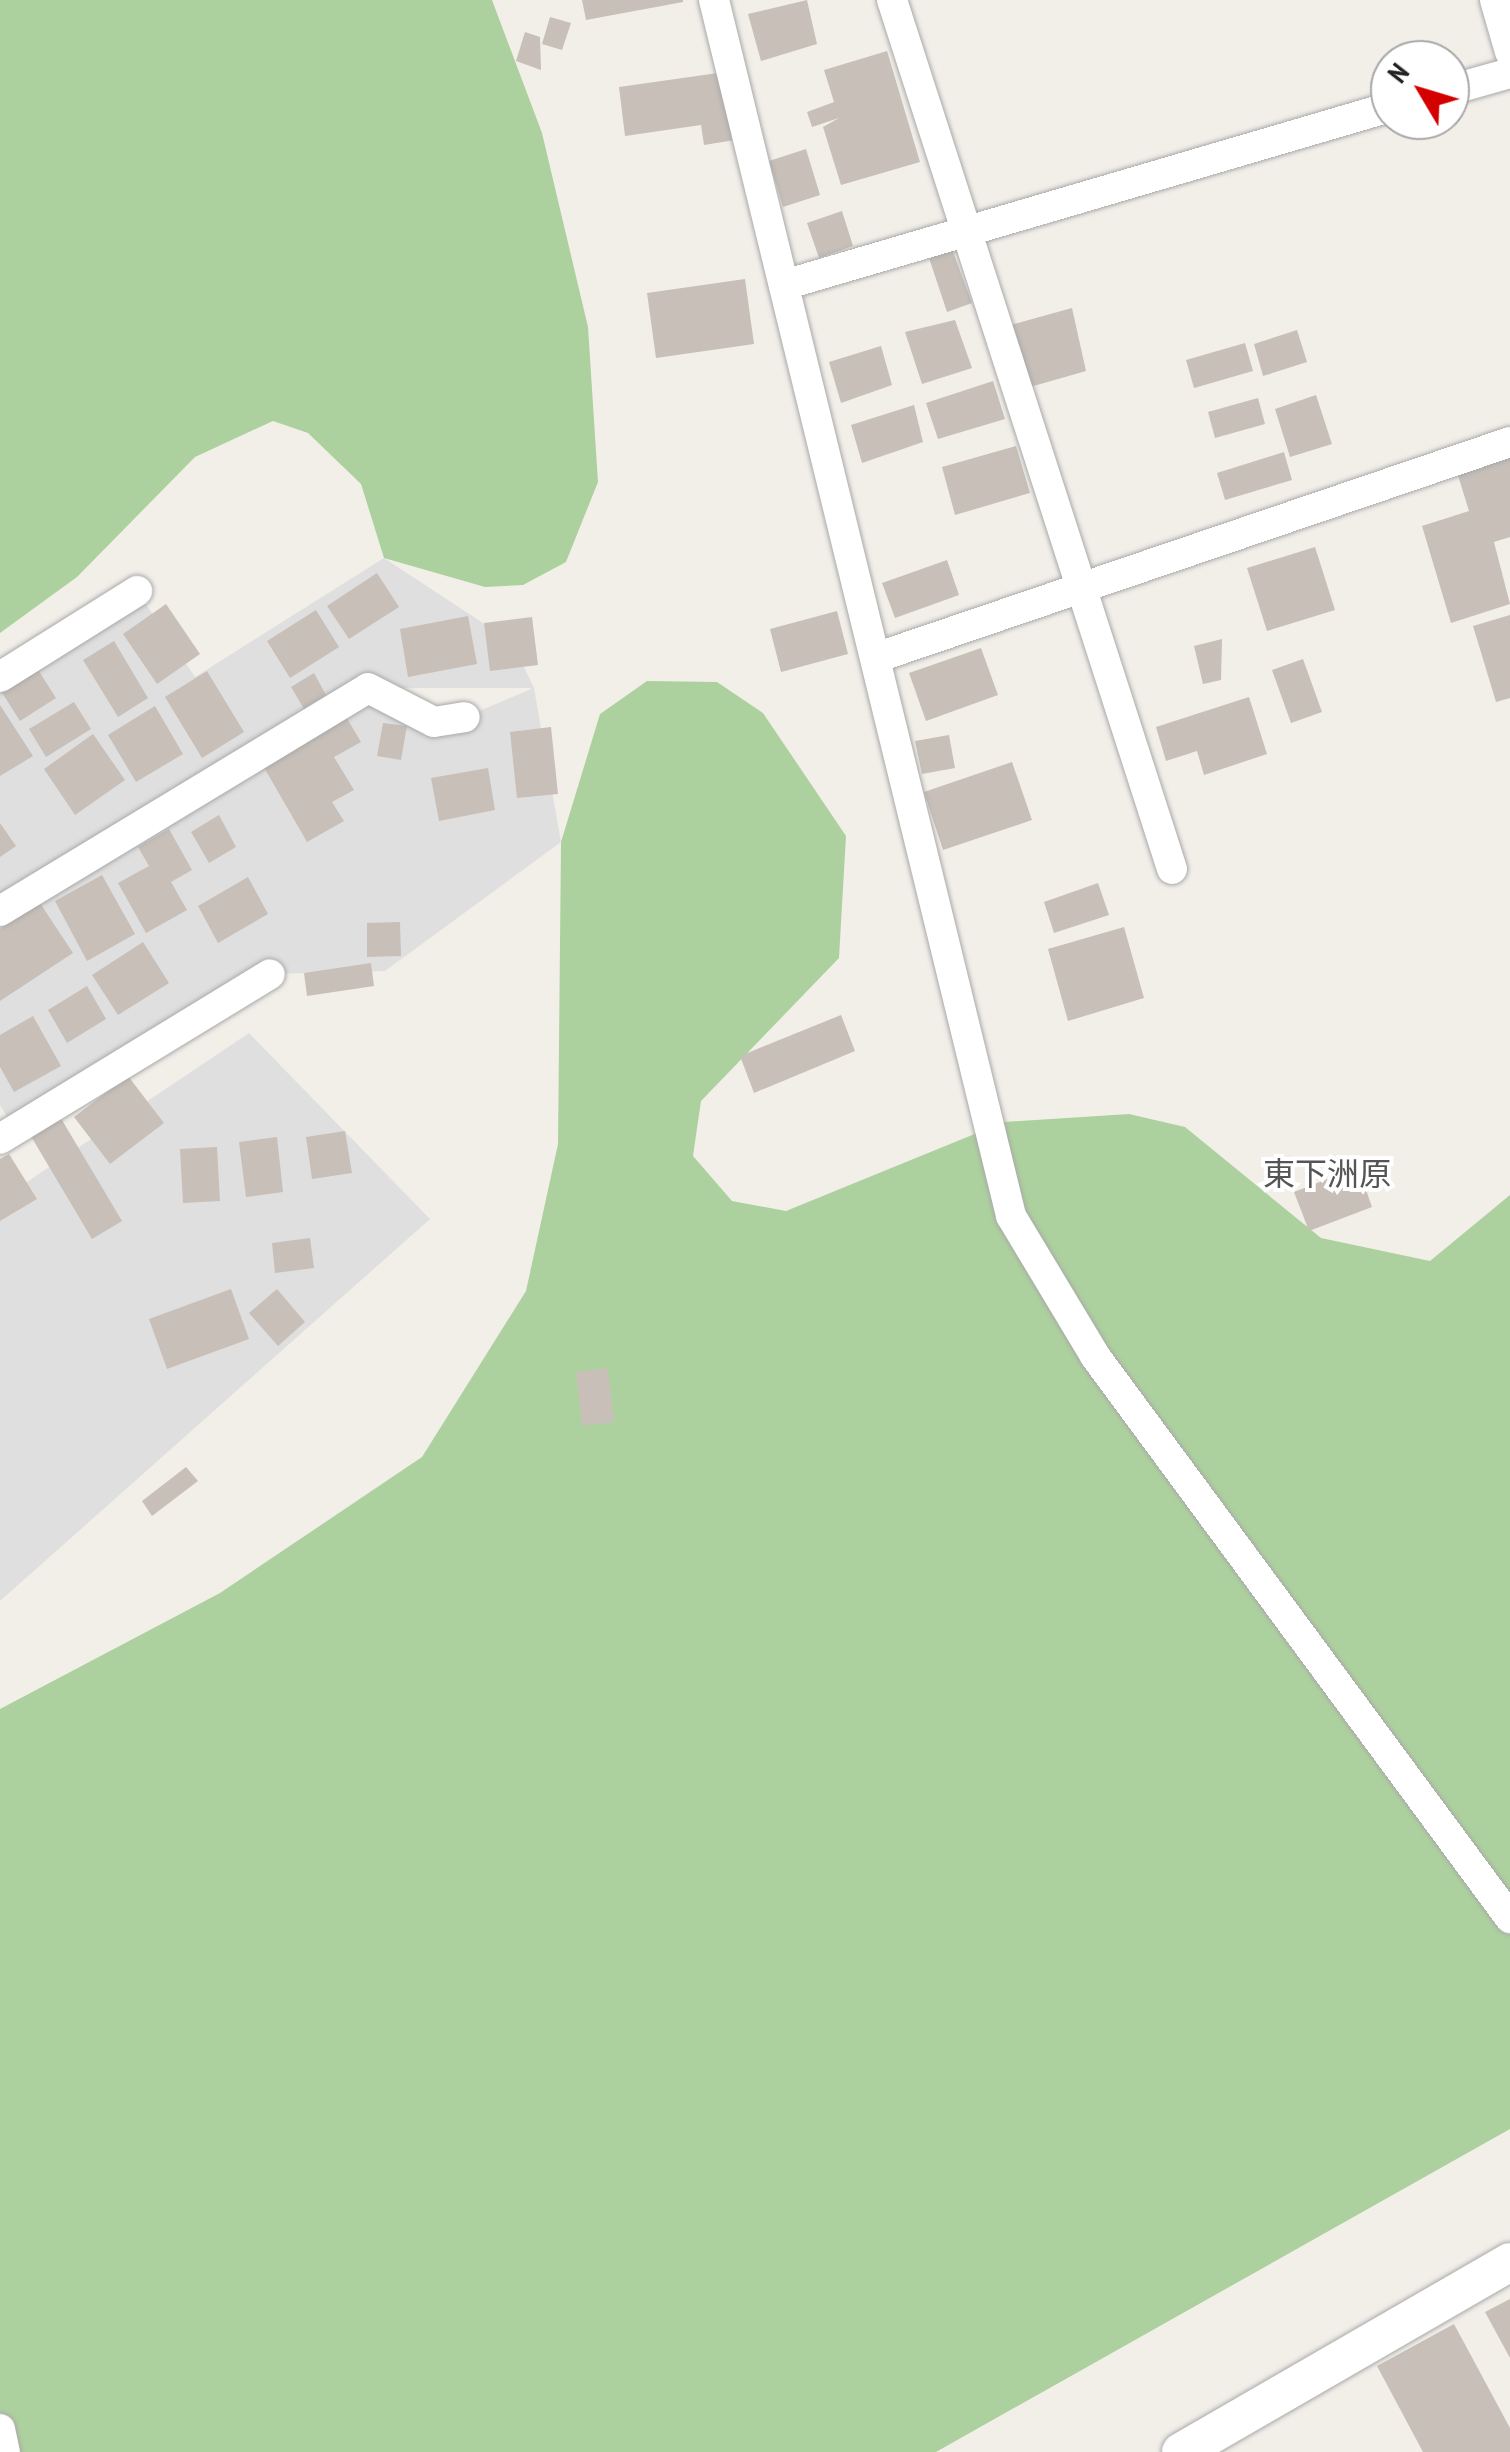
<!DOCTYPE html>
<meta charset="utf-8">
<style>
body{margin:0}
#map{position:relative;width:1510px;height:2452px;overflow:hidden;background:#f2efe9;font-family:"PT Sans Narrow","Noto Sans JP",sans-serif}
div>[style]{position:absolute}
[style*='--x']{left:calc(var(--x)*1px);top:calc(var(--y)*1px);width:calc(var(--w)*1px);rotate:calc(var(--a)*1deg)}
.residential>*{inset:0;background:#e0dfdf}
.forest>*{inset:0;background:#add19e}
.building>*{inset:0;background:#c7bfb8}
.roads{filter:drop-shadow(0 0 2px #a9a9a9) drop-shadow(0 0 2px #a9a9a9)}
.minor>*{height:30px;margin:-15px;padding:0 15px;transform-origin:15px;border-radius:15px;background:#fff}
.tertiary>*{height:38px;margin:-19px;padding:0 19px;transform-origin:19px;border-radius:19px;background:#fff}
span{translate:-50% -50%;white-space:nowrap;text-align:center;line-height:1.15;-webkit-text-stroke:8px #fff;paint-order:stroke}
.neighbourhood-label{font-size:32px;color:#555}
.north{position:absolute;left:1370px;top:40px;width:100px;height:100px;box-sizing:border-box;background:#fff;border:2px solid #a7a7a7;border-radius:50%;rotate:308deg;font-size:28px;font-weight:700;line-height:40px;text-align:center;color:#222}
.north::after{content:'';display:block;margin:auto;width:35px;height:45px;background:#d40000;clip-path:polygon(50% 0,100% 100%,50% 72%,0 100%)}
</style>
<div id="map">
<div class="residential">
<i style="clip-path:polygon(evenodd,384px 558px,512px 642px,534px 688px,561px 842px,385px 971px,270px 974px,15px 1130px,0 1105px,0 693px,137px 591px,195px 677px,384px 558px,374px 688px,530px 688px,531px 689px,465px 717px,374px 688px)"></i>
<i style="clip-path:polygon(249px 1033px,430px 1219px,0 1601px,0 1200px)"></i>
</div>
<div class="forest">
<i style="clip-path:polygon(0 0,492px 0,542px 133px,588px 327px,598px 482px,566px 562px,523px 585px,485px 587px,384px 558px,361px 484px,308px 433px,273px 421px,195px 457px,77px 577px,0 633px)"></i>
<i style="clip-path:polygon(647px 681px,717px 682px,763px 713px,846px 836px,839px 958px,701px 1101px,693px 1156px,732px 1201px,786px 1211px,1004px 1122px,1129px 1114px,1185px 1127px,1321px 1238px,1430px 1261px,1510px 1195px,1510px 2129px,936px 2452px,0 2452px,0 1709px,220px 1593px,422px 1457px,526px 1291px,558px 1144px,561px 842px,600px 714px)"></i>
</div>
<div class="building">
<i style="clip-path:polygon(582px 0,683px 0,683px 2px,586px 20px)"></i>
<i style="clip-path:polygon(807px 0,817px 44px,761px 61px,748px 14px)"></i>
<i style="clip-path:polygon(550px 17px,571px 23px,562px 50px,542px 44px)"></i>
<i style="clip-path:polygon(525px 32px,540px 37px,541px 70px,516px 61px)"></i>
<i style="clip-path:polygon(887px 51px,920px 162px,841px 185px,823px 127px,839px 118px,812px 127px,807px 112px,834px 102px,824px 70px)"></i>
<i style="clip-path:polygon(725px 72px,735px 140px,704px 145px,701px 125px,625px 136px,619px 87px)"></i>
<i style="clip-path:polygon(806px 149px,820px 195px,783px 207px,769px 161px)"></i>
<i style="clip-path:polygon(842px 211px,853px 246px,819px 258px,807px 223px)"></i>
<i style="clip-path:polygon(952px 249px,972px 303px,947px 312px,929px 258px)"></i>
<i style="clip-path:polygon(745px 279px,754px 344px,656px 358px,647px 293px)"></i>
<i style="clip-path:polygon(1072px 308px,1086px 371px,1030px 387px,1011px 325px)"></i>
<i style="clip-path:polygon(955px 320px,972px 368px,922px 384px,905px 332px)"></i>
<i style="clip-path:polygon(1297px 330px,1307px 362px,1263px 376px,1254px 344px)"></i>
<i style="clip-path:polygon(1245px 343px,1253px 371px,1194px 388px,1186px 360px)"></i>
<i style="clip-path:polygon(881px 346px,892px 385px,841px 403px,829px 362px)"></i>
<i style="clip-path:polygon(993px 381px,1005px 419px,938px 439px,926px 403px)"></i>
<i style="clip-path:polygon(1316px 395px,1332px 444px,1290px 457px,1275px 409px)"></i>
<i style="clip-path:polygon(1258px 398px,1265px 424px,1215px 438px,1208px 412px)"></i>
<i style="clip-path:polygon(914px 405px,923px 442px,862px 463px,851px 425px)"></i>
<i style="clip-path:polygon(1016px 446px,1030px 493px,955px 515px,942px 467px)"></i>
<i style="clip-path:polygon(1284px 452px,1292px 480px,1225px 500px,1217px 473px)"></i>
<i style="clip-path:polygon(1510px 455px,1510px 537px,1494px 542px,1510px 604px,1451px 623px,1422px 526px,1469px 511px,1457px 472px)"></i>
<i style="clip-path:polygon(1315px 547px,1335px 610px,1267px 631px,1247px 568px)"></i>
<i style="clip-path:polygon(947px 560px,959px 595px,895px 618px,882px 583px)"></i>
<i style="clip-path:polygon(377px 573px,399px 607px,349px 639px,327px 606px)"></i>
<i style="clip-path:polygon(166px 604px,200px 654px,157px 684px,123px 634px)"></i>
<i style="clip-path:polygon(316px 610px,339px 647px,290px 678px,267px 641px)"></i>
<i style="clip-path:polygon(837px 611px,848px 654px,781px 672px,770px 629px)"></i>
<i style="clip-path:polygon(1510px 615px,1510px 698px,1496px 702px,1473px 626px)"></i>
<i style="clip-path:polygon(468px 616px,477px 664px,408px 677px,400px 629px)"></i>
<i style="clip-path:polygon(532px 617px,538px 665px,490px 671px,484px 623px)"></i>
<i style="clip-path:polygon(1222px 639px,1221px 680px,1203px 684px,1194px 646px)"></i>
<i style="clip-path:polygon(114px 641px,148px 698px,118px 717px,83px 660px)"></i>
<i style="clip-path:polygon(981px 648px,998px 695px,926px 721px,909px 673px)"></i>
<i style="clip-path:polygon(1303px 659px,1322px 712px,1291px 723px,1272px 670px)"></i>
<i style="clip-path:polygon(37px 668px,56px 698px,20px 721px,1px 691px)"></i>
<i style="clip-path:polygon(207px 671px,244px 732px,202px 758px,165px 697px)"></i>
<i style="clip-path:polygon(314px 673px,326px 695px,304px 709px,291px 687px)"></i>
<i style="clip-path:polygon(1249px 697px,1267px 754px,1204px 775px,1197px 751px,1166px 761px,1156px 727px)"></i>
<i style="clip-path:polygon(74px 702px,91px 729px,46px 757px,29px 729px)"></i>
<i style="clip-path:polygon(0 705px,33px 756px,0 776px)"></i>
<i style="clip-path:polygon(155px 706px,183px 754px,136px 782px,108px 735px)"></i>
<i style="clip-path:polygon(345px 715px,361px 742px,334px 757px,354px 790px,332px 802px,344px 821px,307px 842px,262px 764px)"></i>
<i style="clip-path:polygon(383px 723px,407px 726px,401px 760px,377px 756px)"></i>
<i style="clip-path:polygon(551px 727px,558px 794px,517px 798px,510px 732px)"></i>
<i style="clip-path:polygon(93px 734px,125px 780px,75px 815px,44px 769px)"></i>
<i style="clip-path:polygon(949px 735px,955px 768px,922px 774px,915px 741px)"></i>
<i style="clip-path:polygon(1012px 762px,1032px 820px,943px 850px,924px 792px)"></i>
<i style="clip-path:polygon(488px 768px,495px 810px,439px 821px,431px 778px)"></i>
<i style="clip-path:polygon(219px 815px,236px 847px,209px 863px,191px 832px)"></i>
<i style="clip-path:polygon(0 823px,16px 846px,0 857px)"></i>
<i style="clip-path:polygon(169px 829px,192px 870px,171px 882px,187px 910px,146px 933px,118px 883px,149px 866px,138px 847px)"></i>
<i style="clip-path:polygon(102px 875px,135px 934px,87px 961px,55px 901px)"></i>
<i style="clip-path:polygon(248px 877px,268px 914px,218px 943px,198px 906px)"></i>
<i style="clip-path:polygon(1098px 883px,1109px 915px,1054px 933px,1044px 902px)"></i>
<i style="clip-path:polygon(40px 903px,73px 953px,0 1001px,0 929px)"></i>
<i style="clip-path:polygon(400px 922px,401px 956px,367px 957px,367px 923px)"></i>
<i style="clip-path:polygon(1124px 927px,1144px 998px,1068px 1021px,1048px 949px)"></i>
<i style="clip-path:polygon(143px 942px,169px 983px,118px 1015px,92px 975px)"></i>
<i style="clip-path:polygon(371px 963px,374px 986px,307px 996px,304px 973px)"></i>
<i style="clip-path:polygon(87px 986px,106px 1019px,67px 1043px,48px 1010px)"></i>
<i style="clip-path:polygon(841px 1015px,855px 1051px,754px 1093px,740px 1056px)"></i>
<i style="clip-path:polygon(33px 1016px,61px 1066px,14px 1092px,0 1067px,0 1035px)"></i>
<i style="clip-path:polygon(128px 1076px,164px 1123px,110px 1164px,74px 1117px)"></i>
<i style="clip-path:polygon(59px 1115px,122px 1221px,92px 1239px,29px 1133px)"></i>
<i style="clip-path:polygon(345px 1131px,352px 1173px,312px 1179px,306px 1137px)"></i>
<i style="clip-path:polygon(277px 1137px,283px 1192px,246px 1197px,239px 1142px)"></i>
<i style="clip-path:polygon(217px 1147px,220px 1201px,183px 1203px,180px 1149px)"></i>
<i style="clip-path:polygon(9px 1154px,37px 1199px,0 1221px,0 1159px)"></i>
<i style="clip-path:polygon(1358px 1167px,1372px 1207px,1309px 1231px,1294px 1192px)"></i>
<i style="clip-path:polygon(310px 1238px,314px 1268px,275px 1273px,272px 1243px)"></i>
<i style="clip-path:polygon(231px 1289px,249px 1339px,167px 1369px,149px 1319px)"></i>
<i style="clip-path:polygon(277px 1289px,305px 1322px,278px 1346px,249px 1313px)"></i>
<i style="clip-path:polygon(608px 1368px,614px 1422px,582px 1426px,576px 1372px)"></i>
<i style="clip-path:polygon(186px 1467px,198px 1481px,152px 1516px,142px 1501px)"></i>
<i style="clip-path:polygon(1510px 2299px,1510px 2358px,1485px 2312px)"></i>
<i style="clip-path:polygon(1454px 2324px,1510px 2428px,1510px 2452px,1423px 2452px,1377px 2366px)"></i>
</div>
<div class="roads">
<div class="minor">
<i style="--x:714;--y:0;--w:1252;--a:76.27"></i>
<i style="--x:1011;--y:1216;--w:163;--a:59"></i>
<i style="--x:1095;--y:1356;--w:699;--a:53.56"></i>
<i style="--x:892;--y:0;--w:913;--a:72.14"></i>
<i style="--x:1495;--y:0;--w:54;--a:73.9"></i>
<i style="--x:1450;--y:90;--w:62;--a:-15.8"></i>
<i style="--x:784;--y:285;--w:632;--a:-16.37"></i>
<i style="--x:881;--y:656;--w:664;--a:-18.79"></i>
<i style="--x:0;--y:677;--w:162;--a:-32.1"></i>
<i style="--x:0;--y:911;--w:430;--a:-31.2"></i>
<i style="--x:368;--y:688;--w:74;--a:27.3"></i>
<i style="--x:434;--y:722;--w:31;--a:-9"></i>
<i style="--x:0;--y:1139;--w:316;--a:-31.4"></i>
<i style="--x:0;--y:2429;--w:24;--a:78"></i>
</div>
<div class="tertiary">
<i style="--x:1181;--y:2452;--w:380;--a:-30"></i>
</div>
</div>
<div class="neighbourhood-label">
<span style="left:1327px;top:1173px">東下洲原</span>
</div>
<div class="north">N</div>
</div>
